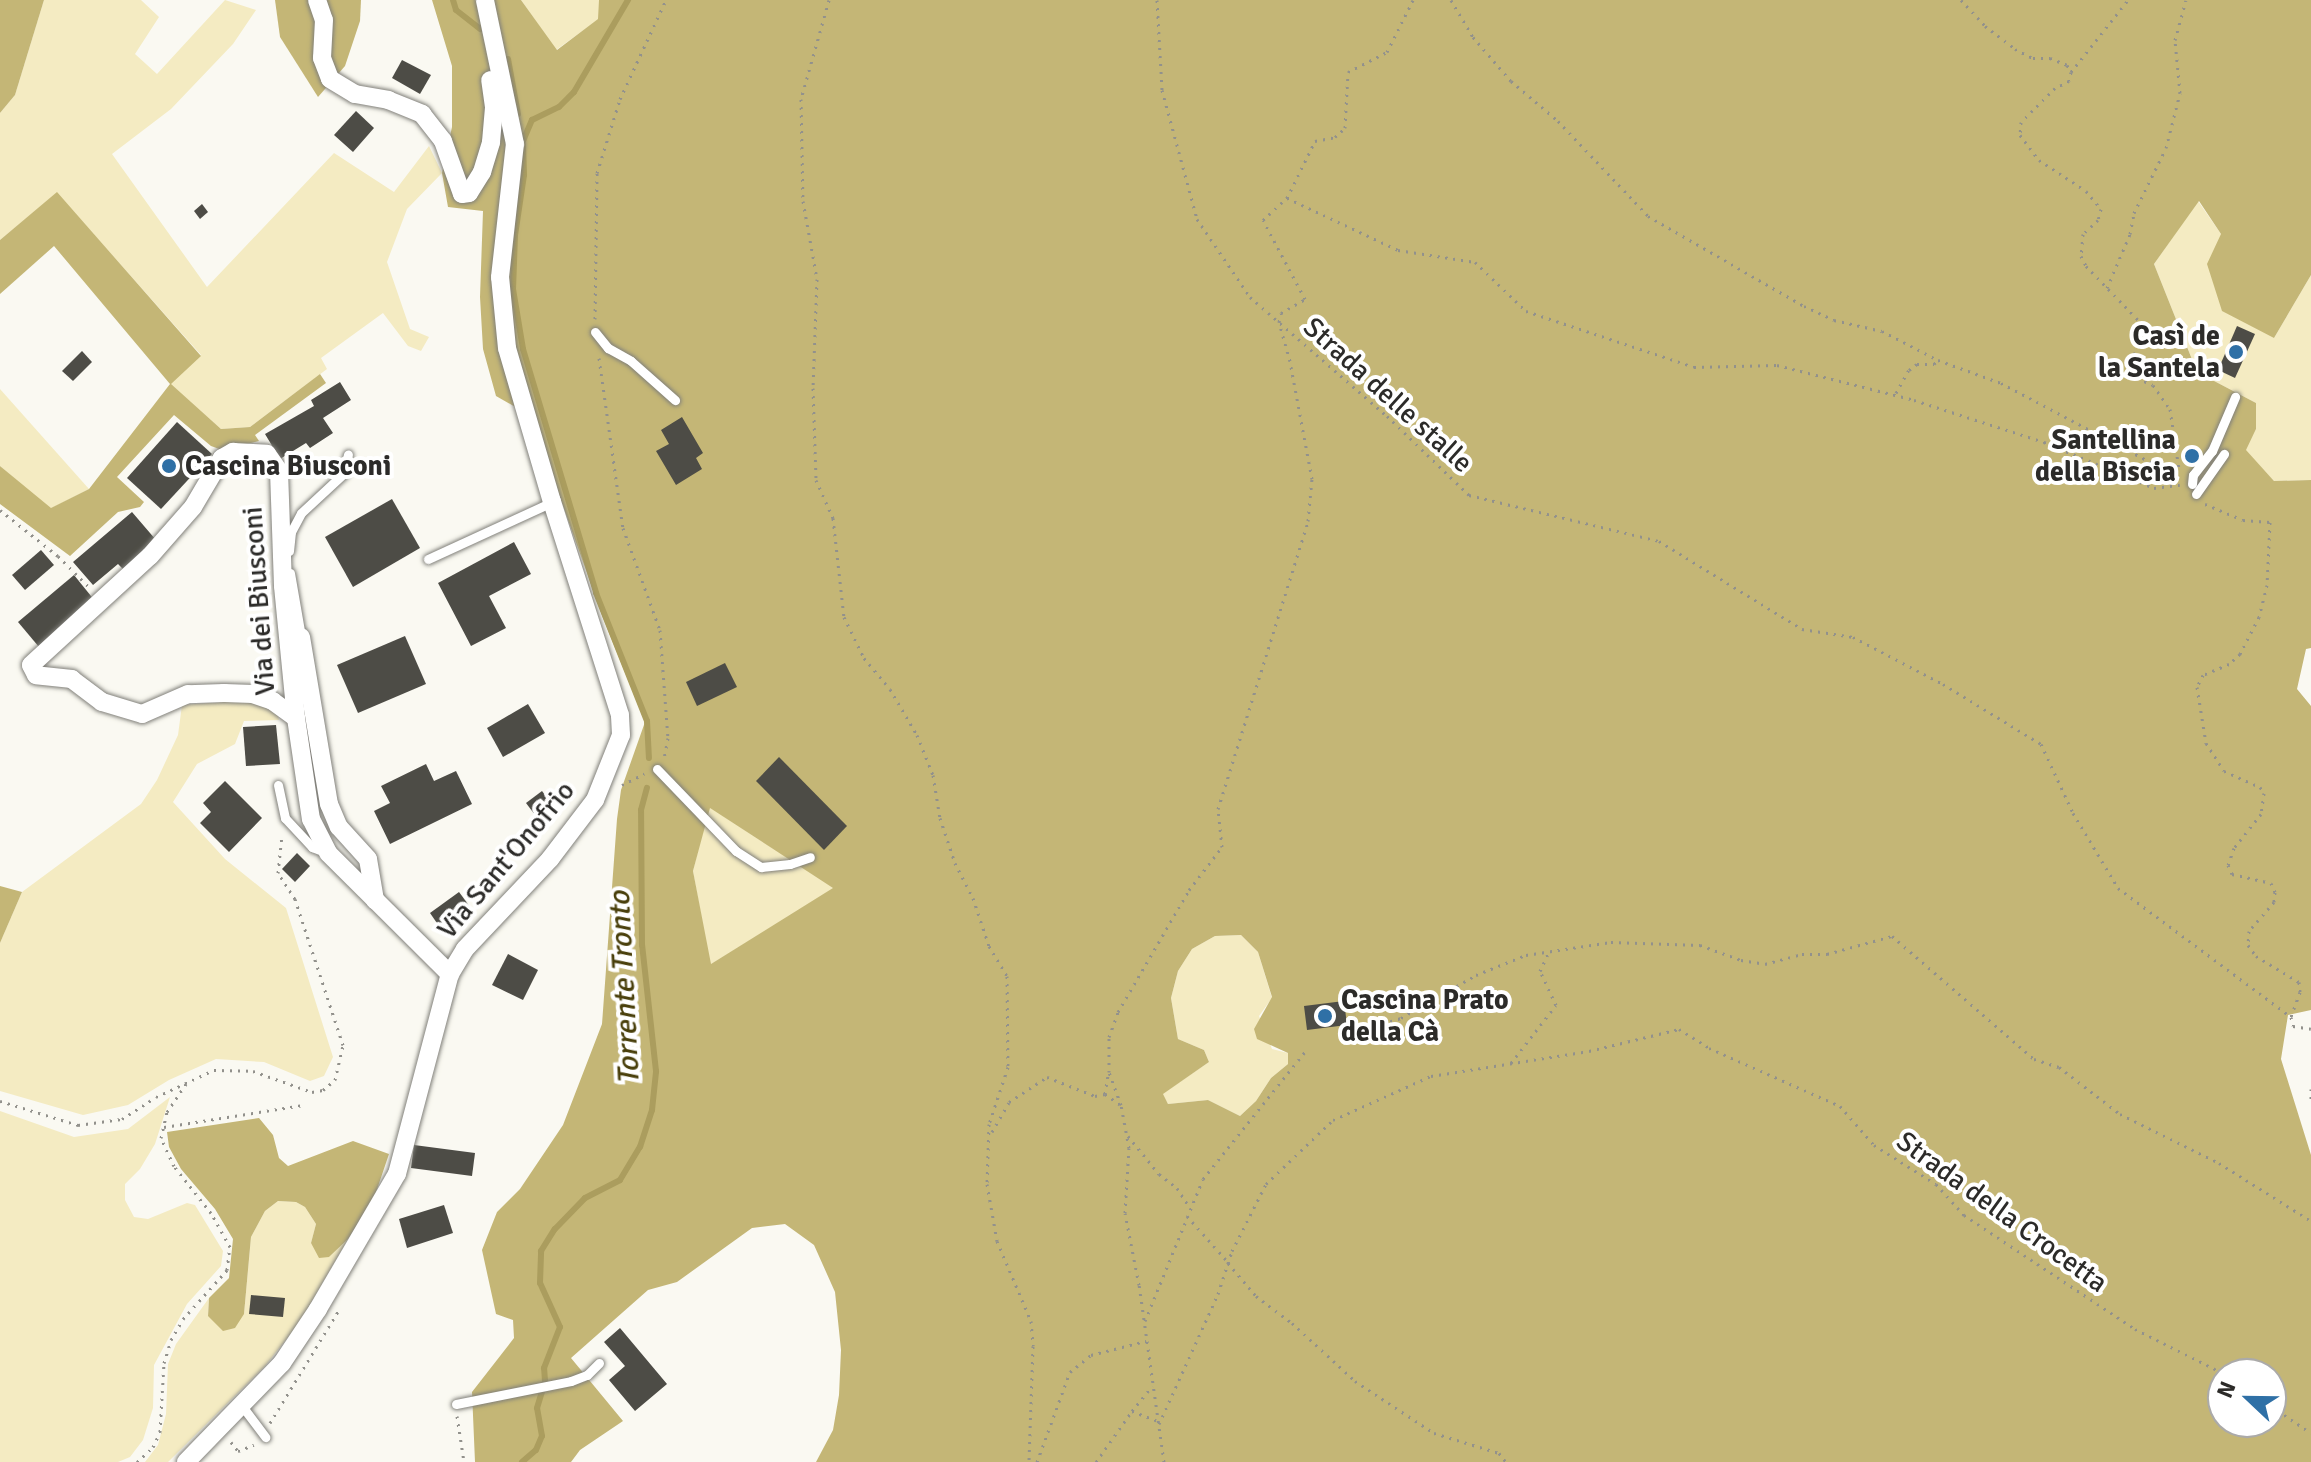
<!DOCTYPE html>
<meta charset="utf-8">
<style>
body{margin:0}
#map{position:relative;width:2311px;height:1462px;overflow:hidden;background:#faf9f2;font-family:Signika,sans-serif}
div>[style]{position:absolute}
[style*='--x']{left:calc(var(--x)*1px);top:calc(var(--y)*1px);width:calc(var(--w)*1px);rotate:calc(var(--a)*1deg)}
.green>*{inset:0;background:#f4ebc2}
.forest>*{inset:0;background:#c4b676}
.stream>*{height:6px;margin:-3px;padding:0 3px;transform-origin:3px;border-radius:3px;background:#ab9d5e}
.building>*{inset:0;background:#4d4c46}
.path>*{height:3px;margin-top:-1.5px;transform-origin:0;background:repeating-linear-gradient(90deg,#92918c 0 2px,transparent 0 8px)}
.roads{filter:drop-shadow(0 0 2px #81807a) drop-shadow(0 0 2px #81807a)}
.lane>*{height:9px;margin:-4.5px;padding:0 4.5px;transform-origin:4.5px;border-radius:4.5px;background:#fff}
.street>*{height:18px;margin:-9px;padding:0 9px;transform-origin:9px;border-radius:9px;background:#fff}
.dots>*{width:22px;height:22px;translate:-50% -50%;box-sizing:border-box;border:4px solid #fff;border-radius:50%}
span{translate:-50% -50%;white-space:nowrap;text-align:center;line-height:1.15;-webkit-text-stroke:8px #fff;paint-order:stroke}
.poi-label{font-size:28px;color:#2c2b29;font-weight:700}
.right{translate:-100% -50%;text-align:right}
.left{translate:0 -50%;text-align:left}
.street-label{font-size:28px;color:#2c2b29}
.water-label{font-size:30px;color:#493f0b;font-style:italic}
.north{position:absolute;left:2207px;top:1358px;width:80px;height:80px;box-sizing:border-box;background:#fff;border:2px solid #abaaa9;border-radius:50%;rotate:292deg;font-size:22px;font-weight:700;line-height:32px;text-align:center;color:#2c2b29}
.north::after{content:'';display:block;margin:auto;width:28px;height:36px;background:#2f70a6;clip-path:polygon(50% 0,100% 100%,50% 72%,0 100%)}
</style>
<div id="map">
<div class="green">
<i style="clip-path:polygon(44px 0,141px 0,159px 17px,135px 54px,157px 74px,225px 0,256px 10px,233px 44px,171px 109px,112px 154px,207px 287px,334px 153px,394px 192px,429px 146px,442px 173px,407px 209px,387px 262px,410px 329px,429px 337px,421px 351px,408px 346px,383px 313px,321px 358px,327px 369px,250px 427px,221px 429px,170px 384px,201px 355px,57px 193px,0 240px,0 113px,15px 95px)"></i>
<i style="clip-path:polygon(521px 0,599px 0,599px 19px,556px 50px)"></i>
<i style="clip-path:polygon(2198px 201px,2221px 234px,2274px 338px,2311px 275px,2311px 480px,2274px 481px,2245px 450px,2256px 429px,2256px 403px,2197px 372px,2154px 264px)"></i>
<i style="clip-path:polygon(0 389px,89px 489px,50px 509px,0 466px)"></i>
<i style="clip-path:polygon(249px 700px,276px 709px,279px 720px,244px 721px,235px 744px,197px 764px,173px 802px,225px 859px,286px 908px,333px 1057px,324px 1076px,310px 1081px,264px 1062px,216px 1059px,169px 1080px,128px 1105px,83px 1115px,0 1091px,0 943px,22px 892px,141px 804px,157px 780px,178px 735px,182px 705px)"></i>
<i style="clip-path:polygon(709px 807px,834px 888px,710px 965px,693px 871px)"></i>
<i style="clip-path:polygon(1241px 935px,1258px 952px,1272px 998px,1259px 1016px,1272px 1049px,1288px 1053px,1288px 1064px,1271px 1078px,1256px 1101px,1240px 1116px,1208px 1100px,1168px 1104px,1162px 1094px,1209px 1062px,1204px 1050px,1178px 1039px,1171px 998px,1178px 971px,1192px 949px,1215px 936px)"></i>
<i style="clip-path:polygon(170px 1097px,155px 1144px,140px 1169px,125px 1184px,125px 1200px,134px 1217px,148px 1219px,187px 1203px,195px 1205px,223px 1251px,221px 1266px,187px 1304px,154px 1365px,153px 1408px,143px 1440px,130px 1457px,118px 1462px,0 1462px,0 1111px,74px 1137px,128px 1129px)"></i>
<i style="clip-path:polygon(278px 1201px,296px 1202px,305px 1207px,316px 1224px,311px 1243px,329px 1257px,348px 1239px,300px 1322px,265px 1366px,168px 1462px,145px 1462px,158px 1445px,166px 1414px,168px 1364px,176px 1344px,209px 1298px,208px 1316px,244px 1314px,251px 1237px,265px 1211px)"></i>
</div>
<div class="forest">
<i style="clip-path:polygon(0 0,44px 0,15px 95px,0 113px)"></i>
<i style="clip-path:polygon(275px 0,361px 0,360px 21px,345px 66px,318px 97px,280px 37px)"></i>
<i style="clip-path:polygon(evenodd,432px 0,521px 0,557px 50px,598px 19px,599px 0,2311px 0,2311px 275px,2274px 338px,2222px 311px,2207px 264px,2221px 234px,2199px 201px,2154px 264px,2197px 372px,2256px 403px,2256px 429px,2246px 450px,2274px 481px,2311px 480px,2311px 648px,2306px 649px,2297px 689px,2311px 706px,2311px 1010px,2288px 1015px,2281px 1059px,2311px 1155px,2311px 1462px,816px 1462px,833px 1430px,839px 1395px,841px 1350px,835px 1292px,814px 1245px,785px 1224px,752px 1228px,677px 1282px,648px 1290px,571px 1358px,623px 1421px,580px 1450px,571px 1462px,475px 1462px,472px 1392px,514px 1338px,513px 1320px,496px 1314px,482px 1250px,497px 1212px,520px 1189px,563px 1125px,602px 1024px,617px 819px,621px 790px,645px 722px,603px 618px,531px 416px,496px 396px,483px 349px,480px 297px,483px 211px,448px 207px,442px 173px,452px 127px,452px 66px,432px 0,710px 808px,833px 888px,711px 964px,693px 871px,710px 808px,432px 0,1241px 935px,1258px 952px,1272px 997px,1254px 1029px,1257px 1039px,1288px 1053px,1288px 1064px,1271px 1078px,1256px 1101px,1240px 1116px,1208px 1100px,1168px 1104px,1163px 1094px,1209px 1062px,1204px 1050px,1178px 1039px,1171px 998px,1178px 971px,1192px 949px,1215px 936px,1241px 935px,432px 0,2223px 1374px,2271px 1374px,2271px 1422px,2223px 1422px,2223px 1374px)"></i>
<i style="clip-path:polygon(57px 192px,201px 356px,171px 384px,221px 429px,250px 427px,320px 374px,326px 383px,255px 435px,259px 441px,222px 450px,211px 446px,174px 415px,117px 477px,144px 502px,140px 507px,118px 512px,70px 556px,0 504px,0 466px,51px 508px,89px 489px,170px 384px,54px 246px,0 294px,0 240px)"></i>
<i style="clip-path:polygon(0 886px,22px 892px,0 943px)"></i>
<i style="clip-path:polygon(259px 1118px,273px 1135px,279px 1158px,288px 1166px,353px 1141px,389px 1154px,371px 1207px,348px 1239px,329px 1257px,319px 1258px,311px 1243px,316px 1224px,305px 1207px,296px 1202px,278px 1201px,265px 1211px,251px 1237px,244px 1314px,235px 1328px,223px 1331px,208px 1316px,209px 1298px,229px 1278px,233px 1239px,215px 1209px,181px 1169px,169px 1147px,167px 1132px)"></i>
</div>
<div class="stream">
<i style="--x:453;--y:0;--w:10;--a:73"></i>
<i style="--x:456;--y:10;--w:31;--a:38"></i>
<i style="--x:508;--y:59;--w:56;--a:79.7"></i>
<i style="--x:523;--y:141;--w:23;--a:-67"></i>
<i style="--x:532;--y:120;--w:30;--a:-26"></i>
<i style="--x:559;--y:107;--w:21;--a:-45"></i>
<i style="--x:574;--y:92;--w:107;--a:-59.6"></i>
<i style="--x:523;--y:145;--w:30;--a:88"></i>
<i style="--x:524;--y:175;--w:61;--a:98.5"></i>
<i style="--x:515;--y:235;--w:54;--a:92.1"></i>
<i style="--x:513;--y:289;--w:61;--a:80.5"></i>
<i style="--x:523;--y:349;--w:255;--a:73.3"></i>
<i style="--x:596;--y:593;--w:138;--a:68.3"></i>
<i style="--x:647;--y:721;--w:37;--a:87"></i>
<i style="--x:522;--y:1462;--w:18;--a:-41"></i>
<i style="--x:536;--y:1450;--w:15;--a:-67"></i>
<i style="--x:542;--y:1436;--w:28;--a:-100"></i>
<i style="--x:537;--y:1408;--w:28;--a:-73"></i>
<i style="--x:545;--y:1381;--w:13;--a:-94"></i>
<i style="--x:544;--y:1368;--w:44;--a:-68.7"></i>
<i style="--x:560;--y:1327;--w:48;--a:-114.4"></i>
<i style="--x:540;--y:1283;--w:32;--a:-88"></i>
<i style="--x:541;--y:1251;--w:26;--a:-58"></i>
<i style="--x:555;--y:1229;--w:43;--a:-45.9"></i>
<i style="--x:585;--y:1198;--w:39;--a:-27"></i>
<i style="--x:620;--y:1180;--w:39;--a:-59"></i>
<i style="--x:640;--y:1147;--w:39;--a:-72"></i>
<i style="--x:652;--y:1110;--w:39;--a:-84"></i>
<i style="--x:656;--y:1071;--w:127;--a:-96.3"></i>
<i style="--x:642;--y:945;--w:135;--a:-90.4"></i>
<i style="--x:641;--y:810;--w:23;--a:-75"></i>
</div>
<div class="building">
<i style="clip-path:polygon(402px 60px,431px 75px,420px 94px,392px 78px)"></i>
<i style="clip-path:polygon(356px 111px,374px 128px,353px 152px,334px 135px)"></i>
<i style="clip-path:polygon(202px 204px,208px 212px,200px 219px,194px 211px)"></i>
<i style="clip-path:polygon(2237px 326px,2255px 334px,2235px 378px,2218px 370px)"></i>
<i style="clip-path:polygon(82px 351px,92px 362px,73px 381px,62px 371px)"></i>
<i style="clip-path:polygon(340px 382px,351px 400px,323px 418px,333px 433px,310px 448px,306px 443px,280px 459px,265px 434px,314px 406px,311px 400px)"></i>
<i style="clip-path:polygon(682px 417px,703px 453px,696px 458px,702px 469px,676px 485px,656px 451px,669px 444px,661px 430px)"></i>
<i style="clip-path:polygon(177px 422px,212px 454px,161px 509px,127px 478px)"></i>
<i style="clip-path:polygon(392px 499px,420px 548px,353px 587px,325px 537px)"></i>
<i style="clip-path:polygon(132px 512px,156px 540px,123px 569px,118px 564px,93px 585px,73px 562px)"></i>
<i style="clip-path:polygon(514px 542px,531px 574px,489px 596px,506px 628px,471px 646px,438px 583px)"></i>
<i style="clip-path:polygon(41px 550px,54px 565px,25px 590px,12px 575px)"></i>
<i style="clip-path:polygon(74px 575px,95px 601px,39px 647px,18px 622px)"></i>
<i style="clip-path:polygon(405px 636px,426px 684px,358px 713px,337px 665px)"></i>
<i style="clip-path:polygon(725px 663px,737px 687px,697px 706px,686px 682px)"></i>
<i style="clip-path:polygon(528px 704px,545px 733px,503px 757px,487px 728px)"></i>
<i style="clip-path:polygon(276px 725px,280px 764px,246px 766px,243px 727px)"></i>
<i style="clip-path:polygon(779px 757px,847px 826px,824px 850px,756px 781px)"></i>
<i style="clip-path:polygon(426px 764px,434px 781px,456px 771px,472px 804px,390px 844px,374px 811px,390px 803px,381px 786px)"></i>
<i style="clip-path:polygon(225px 781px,262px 818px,229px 852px,200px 823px,211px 812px,203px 803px)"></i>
<i style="clip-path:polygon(542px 791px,560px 815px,544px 827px,526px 803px)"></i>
<i style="clip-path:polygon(297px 853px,310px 866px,295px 882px,282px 869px)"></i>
<i style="clip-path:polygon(459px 892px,471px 908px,441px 929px,430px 913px)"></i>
<i style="clip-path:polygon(508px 954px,538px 970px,523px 1000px,492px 985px)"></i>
<i style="clip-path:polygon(1344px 1001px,1347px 1025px,1307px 1030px,1304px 1006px)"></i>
<i style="clip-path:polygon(414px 1145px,475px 1153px,472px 1176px,411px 1168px)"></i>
<i style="clip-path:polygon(444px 1205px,453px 1233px,407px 1248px,399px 1219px)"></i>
<i style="clip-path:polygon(251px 1295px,285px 1298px,283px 1317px,249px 1314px)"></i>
<i style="clip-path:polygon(620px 1328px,667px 1384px,635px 1411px,609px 1380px,625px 1366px,604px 1342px)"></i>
</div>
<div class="path">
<i style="--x:829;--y:0;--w:103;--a:105.8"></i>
<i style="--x:801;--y:99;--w:102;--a:88.9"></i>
<i style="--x:803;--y:201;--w:79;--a:79.8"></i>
<i style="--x:817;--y:279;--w:109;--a:92.1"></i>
<i style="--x:813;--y:388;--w:92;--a:88.1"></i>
<i style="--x:816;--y:480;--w:42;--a:65.9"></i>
<i style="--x:833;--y:518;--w:100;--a:83.7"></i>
<i style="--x:844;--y:617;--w:46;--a:64"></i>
<i style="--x:864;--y:658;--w:40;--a:50"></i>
<i style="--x:890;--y:689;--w:53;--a:59.6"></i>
<i style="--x:917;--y:735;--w:43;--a:68.2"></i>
<i style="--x:933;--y:775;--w:44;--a:80.8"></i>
<i style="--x:940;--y:818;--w:47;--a:71.6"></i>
<i style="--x:955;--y:863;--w:39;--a:63"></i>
<i style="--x:973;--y:898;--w:51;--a:71.6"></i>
<i style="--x:989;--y:946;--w:35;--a:59"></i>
<i style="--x:1007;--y:976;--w:91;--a:89.4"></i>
<i style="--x:1008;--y:1067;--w:60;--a:108.4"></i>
<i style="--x:989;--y:1124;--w:60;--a:91.9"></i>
<i style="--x:987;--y:1184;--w:58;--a:80"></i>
<i style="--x:997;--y:1241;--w:87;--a:67"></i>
<i style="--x:1031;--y:1321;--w:25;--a:85"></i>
<i style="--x:1033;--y:1346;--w:116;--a:92"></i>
<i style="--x:1157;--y:0;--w:90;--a:86.8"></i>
<i style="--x:1162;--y:90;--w:134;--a:74.8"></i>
<i style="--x:1197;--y:219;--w:94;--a:55.8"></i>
<i style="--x:1250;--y:297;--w:181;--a:41"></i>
<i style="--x:1387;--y:416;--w:114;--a:43.9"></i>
<i style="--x:1469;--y:495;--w:195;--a:13.6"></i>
<i style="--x:1659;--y:541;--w:168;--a:31.6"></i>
<i style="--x:1802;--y:629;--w:52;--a:8.9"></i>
<i style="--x:1853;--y:637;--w:102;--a:27.6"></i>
<i style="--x:1943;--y:684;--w:115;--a:31.5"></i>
<i style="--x:2041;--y:744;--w:76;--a:65.1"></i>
<i style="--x:2073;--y:813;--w:87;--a:59"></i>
<i style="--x:2118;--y:888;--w:216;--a:36.7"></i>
<i style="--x:1451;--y:0;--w:43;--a:59.3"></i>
<i style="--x:1473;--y:37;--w:58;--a:49.2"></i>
<i style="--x:1511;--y:81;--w:62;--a:40.4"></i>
<i style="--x:1558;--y:121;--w:131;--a:46.5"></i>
<i style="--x:1648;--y:216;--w:180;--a:30"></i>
<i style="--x:1804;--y:306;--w:33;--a:25"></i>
<i style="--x:1834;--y:320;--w:49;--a:12.9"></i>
<i style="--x:1882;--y:331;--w:63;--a:27.4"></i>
<i style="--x:1938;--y:360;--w:67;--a:20.1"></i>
<i style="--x:2001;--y:383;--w:175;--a:27.9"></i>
<i style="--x:2156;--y:465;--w:21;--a:5"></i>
<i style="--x:1961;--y:0;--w:35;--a:47"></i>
<i style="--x:1985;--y:26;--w:38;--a:37"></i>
<i style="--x:2015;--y:49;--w:20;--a:27"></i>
<i style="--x:2033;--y:58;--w:17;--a:0"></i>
<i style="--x:2050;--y:58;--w:18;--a:22"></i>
<i style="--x:2067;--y:65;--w:8;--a:60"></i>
<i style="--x:2071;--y:72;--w:9;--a:103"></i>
<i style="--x:2069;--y:81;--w:16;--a:153"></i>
<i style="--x:2055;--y:88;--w:48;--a:135"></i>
<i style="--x:2021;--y:122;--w:13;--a:94"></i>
<i style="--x:2020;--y:135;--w:31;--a:53"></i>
<i style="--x:2039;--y:160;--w:56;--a:33.4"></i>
<i style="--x:2086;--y:191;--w:23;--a:50"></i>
<i style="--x:2101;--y:209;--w:11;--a:105"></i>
<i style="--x:2098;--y:220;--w:21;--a:137"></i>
<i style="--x:2083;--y:234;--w:22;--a:95"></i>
<i style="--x:2081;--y:256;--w:11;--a:63"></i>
<i style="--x:2086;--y:266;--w:79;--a:46"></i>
<i style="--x:2141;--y:323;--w:17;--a:77"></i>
<i style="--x:2145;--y:340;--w:16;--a:130"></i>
<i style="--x:2135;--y:352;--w:18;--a:103"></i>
<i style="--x:2131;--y:370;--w:10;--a:53"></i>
<i style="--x:2137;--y:378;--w:17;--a:24"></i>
<i style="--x:2153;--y:385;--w:29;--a:55"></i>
<i style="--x:2170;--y:409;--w:61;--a:81.5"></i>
<i style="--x:2071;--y:72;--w:92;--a:-51.6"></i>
<i style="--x:1287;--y:198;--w:123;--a:25.1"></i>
<i style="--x:1398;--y:250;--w:78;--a:8.9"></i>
<i style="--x:1475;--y:262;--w:71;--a:43.9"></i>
<i style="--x:1526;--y:311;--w:177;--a:18.4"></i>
<i style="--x:1694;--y:367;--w:83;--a:-1.4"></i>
<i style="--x:1777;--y:365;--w:141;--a:14.3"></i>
<i style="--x:1914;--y:400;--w:137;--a:17.9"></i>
<i style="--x:2044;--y:442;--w:119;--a:22.7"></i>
<i style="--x:2154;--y:488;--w:26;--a:-7"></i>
<i style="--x:2107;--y:288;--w:59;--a:-66.9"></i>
<i style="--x:2130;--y:234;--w:21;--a:-79"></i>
<i style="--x:2134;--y:213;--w:72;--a:-63.8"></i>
<i style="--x:2166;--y:148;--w:57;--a:-75.7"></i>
<i style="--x:2180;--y:93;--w:53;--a:-95.4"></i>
<i style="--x:2175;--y:40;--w:41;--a:-74.6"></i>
<i style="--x:595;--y:319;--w:146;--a:-89.2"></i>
<i style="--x:597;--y:173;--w:77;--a:-72.7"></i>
<i style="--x:620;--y:99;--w:109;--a:-65.1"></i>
<i style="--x:599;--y:358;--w:172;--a:82"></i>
<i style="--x:623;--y:528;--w:109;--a:70.1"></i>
<i style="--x:660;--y:630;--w:108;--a:85.8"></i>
<i style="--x:668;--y:738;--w:20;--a:101"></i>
<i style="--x:1896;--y:393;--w:26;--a:-61"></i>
<i style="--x:1909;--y:370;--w:10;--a:-37"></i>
<i style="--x:1917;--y:364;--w:17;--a:0"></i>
<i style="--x:1934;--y:364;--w:6;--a:-45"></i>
<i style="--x:2205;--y:504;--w:41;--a:22.8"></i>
<i style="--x:2243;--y:520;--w:27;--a:4"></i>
<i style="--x:2270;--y:522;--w:63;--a:92.7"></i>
<i style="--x:2267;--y:585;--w:33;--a:104"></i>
<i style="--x:2259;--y:617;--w:42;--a:117.2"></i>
<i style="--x:2240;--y:654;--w:15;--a:138"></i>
<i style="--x:2229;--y:664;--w:28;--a:157"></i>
<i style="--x:2203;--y:675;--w:13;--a:117"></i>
<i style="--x:2197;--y:687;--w:57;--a:80.9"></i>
<i style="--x:2206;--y:743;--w:33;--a:57"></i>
<i style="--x:2224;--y:771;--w:39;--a:24"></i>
<i style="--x:2260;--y:787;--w:7;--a:56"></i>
<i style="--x:2264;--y:793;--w:21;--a:98"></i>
<i style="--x:2261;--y:814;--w:43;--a:128.5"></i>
<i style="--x:2234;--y:848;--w:18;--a:109"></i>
<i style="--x:2228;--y:865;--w:10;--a:66"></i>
<i style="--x:2232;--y:874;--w:40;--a:13"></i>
<i style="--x:2271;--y:883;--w:10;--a:66"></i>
<i style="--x:2275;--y:892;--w:10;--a:96"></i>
<i style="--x:2274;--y:902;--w:38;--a:131"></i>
<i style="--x:2249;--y:931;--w:14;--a:94"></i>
<i style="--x:2248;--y:945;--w:14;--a:54"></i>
<i style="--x:2256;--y:956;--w:50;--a:31.2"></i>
<i style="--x:2299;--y:982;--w:10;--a:84"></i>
<i style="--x:2300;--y:992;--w:27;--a:110"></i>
<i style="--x:2291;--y:1017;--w:9;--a:77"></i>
<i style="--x:2293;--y:1026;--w:18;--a:9"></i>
<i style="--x:0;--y:510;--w:74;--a:38.4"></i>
<i style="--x:58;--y:556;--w:44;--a:45"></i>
<i style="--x:622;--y:785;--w:25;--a:-27"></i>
<i style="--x:1360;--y:1031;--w:43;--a:-17.6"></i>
<i style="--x:1401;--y:1018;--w:86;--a:-29.8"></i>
<i style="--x:1476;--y:975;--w:54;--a:-21.8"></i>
<i style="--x:1526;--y:955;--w:86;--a:-8.7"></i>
<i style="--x:1611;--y:942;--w:89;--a:1.9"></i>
<i style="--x:1700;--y:945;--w:44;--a:20.1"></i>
<i style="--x:1741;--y:960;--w:24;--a:9"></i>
<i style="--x:1765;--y:964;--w:38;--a:-15"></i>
<i style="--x:1802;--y:954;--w:25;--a:0"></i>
<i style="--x:1827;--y:954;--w:67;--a:-15.5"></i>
<i style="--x:1892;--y:936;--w:188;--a:40.9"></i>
<i style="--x:2034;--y:1059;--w:26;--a:18"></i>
<i style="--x:2059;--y:1067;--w:77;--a:37.6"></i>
<i style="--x:2120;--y:1114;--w:110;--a:26.3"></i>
<i style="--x:2219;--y:1163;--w:109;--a:32.2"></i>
<i style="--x:1511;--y:1063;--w:73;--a:-52.2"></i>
<i style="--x:1556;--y:1005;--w:38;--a:-115"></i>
<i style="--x:1540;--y:971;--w:21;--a:-65"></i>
<i style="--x:2311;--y:1089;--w:11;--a:90"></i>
<i style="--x:1105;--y:1094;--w:19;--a:35"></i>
<i style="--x:0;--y:1101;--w:82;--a:17.1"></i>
<i style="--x:78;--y:1125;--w:44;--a:-7.8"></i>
<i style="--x:122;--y:1119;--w:40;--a:-32.9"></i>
<i style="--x:156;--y:1097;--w:64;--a:-25"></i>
<i style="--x:214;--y:1070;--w:39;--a:1"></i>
<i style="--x:253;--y:1071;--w:63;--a:19.6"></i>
<i style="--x:312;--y:1092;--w:11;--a:-10"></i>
<i style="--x:323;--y:1090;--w:16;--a:-40"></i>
<i style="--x:335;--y:1080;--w:36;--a:-77"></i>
<i style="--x:343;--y:1045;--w:154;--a:-108.2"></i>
<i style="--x:295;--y:899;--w:31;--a:-123"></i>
<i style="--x:278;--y:873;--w:36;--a:-84"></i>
<i style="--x:164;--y:1127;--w:141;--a:-9"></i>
<i style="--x:992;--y:1132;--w:34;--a:-60"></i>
<i style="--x:1009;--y:1102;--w:45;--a:-33.3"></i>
<i style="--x:1047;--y:1077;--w:52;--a:21.6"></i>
<i style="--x:1095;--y:1096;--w:10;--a:-11"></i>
<i style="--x:1105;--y:1094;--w:18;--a:-81"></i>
<i style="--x:1128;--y:1136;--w:49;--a:50.8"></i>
<i style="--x:1159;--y:1174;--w:23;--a:38"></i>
<i style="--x:1177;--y:1188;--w:24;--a:57"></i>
<i style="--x:1187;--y:1216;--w:62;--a:48.3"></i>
<i style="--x:1228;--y:1263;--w:43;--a:49.7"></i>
<i style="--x:1256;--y:1296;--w:45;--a:36.9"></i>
<i style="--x:1292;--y:1323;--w:86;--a:42.6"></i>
<i style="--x:1355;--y:1381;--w:95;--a:33.4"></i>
<i style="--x:1434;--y:1433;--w:68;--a:17.1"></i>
<i style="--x:1499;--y:1453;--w:11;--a:52"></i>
<i style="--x:1145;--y:1321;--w:153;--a:-67.8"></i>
<i style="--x:1203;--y:1179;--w:166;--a:-51.3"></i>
<i style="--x:2271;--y:1406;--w:48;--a:34"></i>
<i style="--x:1132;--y:1411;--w:32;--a:-51"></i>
<i style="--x:457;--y:1416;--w:47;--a:81.3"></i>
<i style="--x:270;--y:1423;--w:132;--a:-58.6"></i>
<i style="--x:1159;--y:1424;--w:143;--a:-65.6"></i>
<i style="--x:1218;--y:1294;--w:45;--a:-72"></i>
<i style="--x:1232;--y:1251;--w:75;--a:-63.1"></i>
<i style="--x:1266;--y:1184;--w:93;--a:-43.7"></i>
<i style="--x:1333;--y:1120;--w:107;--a:-24.2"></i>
<i style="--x:1431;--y:1076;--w:160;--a:-9"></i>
<i style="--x:1589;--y:1051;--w:93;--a:-13.7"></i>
<i style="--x:1679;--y:1029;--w:36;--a:32"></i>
<i style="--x:1709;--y:1048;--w:143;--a:23.9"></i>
<i style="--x:1840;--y:1106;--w:52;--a:48.9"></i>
<i style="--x:1874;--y:1145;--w:73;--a:32.2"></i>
<i style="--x:1936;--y:1184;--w:42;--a:47.9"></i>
<i style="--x:1964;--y:1215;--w:206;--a:33.7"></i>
<i style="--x:2135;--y:1329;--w:101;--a:26.6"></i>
<i style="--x:231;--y:1442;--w:11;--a:52"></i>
<i style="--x:238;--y:1451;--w:17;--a:-21"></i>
<i style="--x:137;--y:1462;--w:22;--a:-43"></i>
<i style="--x:153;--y:1447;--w:17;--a:-65"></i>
<i style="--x:160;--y:1432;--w:69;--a:-86.7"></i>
<i style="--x:164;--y:1363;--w:24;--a:-73"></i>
<i style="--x:171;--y:1340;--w:24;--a:-60"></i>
<i style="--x:183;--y:1319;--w:66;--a:-48.1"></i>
<i style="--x:227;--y:1270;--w:23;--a:-83"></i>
<i style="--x:230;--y:1247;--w:39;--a:-119"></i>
<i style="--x:211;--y:1213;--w:60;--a:-128.2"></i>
<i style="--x:174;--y:1166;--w:31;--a:-115"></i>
<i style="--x:161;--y:1138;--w:27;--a:-77"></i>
<i style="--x:167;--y:1112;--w:34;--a:-56"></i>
<i style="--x:1037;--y:1462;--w:96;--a:-69.9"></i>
<i style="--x:1070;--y:1372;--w:27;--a:-39"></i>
<i style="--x:1091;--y:1355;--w:57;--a:-14.3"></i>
<i style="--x:1096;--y:1462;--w:62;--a:-54.8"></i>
<i style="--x:1132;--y:1411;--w:26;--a:21"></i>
<i style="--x:1164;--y:1462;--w:179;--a:-98"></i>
<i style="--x:1139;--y:1285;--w:73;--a:-101"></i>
<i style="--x:1125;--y:1213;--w:65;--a:-86.5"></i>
<i style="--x:1129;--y:1148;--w:44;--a:-100.5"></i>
<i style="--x:1121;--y:1105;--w:35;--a:-110"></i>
<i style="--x:1109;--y:1072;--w:35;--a:-90"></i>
<i style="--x:1109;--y:1037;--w:27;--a:-70"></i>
<i style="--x:1118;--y:1012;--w:141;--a:-59.8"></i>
<i style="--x:1189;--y:890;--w:54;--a:-52.5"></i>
<i style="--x:1222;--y:847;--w:38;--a:-96"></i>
<i style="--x:1218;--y:809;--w:302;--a:-72.6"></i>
<i style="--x:1308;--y:521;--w:42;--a:-84.6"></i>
<i style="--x:1312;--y:479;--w:120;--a:-100.6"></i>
<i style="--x:1290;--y:361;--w:41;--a:-105.8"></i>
<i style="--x:1279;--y:322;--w:9;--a:-77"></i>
<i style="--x:1281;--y:313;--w:28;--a:-30"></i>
<i style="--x:1305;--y:299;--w:89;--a:-118"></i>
<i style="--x:1263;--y:220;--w:33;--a:-43"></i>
<i style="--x:1287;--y:198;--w:64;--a:-63.8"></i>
<i style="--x:1315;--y:141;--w:20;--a:-11"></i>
<i style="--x:1335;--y:137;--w:13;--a:-42"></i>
<i style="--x:1345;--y:128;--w:56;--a:-86.9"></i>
<i style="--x:1348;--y:72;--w:44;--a:-27.1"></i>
<i style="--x:1387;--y:52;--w:58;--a:-63.4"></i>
</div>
<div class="roads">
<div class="lane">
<i style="--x:595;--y:332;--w:21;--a:51"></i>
<i style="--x:608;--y:348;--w:26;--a:29"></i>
<i style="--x:631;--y:361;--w:59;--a:41.6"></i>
<i style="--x:2192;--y:484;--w:9;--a:-84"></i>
<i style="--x:2193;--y:475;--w:31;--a:-52"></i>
<i style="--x:2212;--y:451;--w:59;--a:-66.9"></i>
<i style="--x:2196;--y:494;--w:49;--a:-55"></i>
<i style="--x:289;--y:551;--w:19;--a:-84"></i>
<i style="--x:291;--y:532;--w:21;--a:-62"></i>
<i style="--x:301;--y:513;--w:59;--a:-42.9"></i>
<i style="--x:344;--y:473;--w:19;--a:-78"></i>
<i style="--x:428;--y:559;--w:136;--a:-24.7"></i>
<i style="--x:290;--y:573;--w:65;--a:80.2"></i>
<i style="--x:657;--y:769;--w:114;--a:46.1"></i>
<i style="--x:736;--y:851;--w:30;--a:33"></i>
<i style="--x:761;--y:867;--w:29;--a:-6"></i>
<i style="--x:790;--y:864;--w:21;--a:-19"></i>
<i style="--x:278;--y:785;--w:34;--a:78"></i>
<i style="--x:285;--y:818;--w:40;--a:47"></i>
<i style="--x:312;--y:847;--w:14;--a:21"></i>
<i style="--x:456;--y:1404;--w:117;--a:-11.3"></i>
<i style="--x:571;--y:1381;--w:17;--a:-21"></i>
<i style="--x:587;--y:1375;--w:17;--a:-45"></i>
<i style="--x:242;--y:1406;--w:39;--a:53"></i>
</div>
<div class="street">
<i style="--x:317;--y:0;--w:21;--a:71"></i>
<i style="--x:324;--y:20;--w:38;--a:93"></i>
<i style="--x:322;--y:58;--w:22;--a:69"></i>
<i style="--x:330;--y:79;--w:29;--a:31"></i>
<i style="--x:355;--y:94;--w:34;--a:10"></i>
<i style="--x:388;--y:100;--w:37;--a:22"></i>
<i style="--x:422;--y:114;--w:34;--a:52"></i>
<i style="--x:443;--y:141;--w:56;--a:70.3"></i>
<i style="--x:462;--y:194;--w:7;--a:-8"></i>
<i style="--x:469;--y:193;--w:25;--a:-58"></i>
<i style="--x:482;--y:172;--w:31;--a:-73"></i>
<i style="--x:491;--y:142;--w:35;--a:-85"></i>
<i style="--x:494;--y:107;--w:27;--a:-98"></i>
<i style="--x:301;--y:637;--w:169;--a:80.5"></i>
<i style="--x:329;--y:804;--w:25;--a:67"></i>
<i style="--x:339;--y:827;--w:43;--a:47.8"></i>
<i style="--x:368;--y:859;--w:42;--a:80.3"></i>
<i style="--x:296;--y:718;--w:29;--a:-144"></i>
<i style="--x:273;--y:701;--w:21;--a:-161"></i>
<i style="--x:253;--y:694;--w:29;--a:-178"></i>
<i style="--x:224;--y:693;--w:36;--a:178"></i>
<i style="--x:188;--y:694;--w:50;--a:156.5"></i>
<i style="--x:142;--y:714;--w:42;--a:-163.3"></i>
<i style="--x:102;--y:702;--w:38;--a:-143"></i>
<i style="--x:72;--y:679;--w:36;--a:-174"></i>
<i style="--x:36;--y:675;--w:11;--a:-117"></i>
<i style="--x:31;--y:665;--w:161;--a:-42.5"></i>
<i style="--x:150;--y:556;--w:65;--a:-48.7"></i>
<i style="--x:193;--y:507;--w:57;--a:-59.4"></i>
<i style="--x:222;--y:458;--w:13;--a:-29"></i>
<i style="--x:233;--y:452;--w:34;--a:3"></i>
<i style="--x:267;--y:454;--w:21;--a:55"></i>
<i style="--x:279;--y:471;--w:115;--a:88"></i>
<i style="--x:283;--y:586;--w:133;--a:84.4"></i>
<i style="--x:296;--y:718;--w:102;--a:81.6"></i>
<i style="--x:311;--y:819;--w:38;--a:63"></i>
<i style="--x:328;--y:853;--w:172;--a:44.8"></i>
<i style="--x:186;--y:1462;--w:138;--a:-45.9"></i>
<i style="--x:282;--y:1363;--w:65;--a:-56.3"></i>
<i style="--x:318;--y:1309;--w:156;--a:-59.7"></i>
<i style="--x:397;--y:1174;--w:207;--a:-75.2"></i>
<i style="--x:450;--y:974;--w:29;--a:-59"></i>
<i style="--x:465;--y:949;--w:124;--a:-46.6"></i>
<i style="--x:550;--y:859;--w:74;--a:-52.7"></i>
<i style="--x:595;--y:800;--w:70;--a:-68.2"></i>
<i style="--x:621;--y:735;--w:20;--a:-93"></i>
<i style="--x:620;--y:715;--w:224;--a:-107.7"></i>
<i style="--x:552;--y:502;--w:160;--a:-106.3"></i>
<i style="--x:507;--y:348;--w:71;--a:-95.6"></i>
<i style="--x:500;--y:277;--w:134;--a:-83.6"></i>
<i style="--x:515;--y:144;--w:147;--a:-101.8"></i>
</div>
</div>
<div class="dots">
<i style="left:2236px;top:352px;background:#2f70a6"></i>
<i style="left:2192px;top:456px;background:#2f70a6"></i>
<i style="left:169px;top:466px;background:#2f70a6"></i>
<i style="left:1325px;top:1016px;background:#2f70a6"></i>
</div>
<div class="poi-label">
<span class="right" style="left:2220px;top:352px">Casì de<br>la Santela</span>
<span class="right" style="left:2176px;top:456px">Santellina<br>della Biscia</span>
<span class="left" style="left:185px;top:466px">Cascina Biusconi</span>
<span class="left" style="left:1341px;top:1016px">Cascina Prato<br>della Cà</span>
</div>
<div class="street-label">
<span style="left:1388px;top:395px;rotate:42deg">Strada delle stalle</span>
<span style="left:259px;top:601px;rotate:-94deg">Via dei Biusconi</span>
<span style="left:506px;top:860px;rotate:-50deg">Via Sant'Onofrio</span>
<span style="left:2002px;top:1212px;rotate:36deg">Strada della Crocetta</span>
</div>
<div class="water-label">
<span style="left:625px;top:988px;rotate:-93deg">Torrente Tronto</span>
</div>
<div class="north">N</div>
</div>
